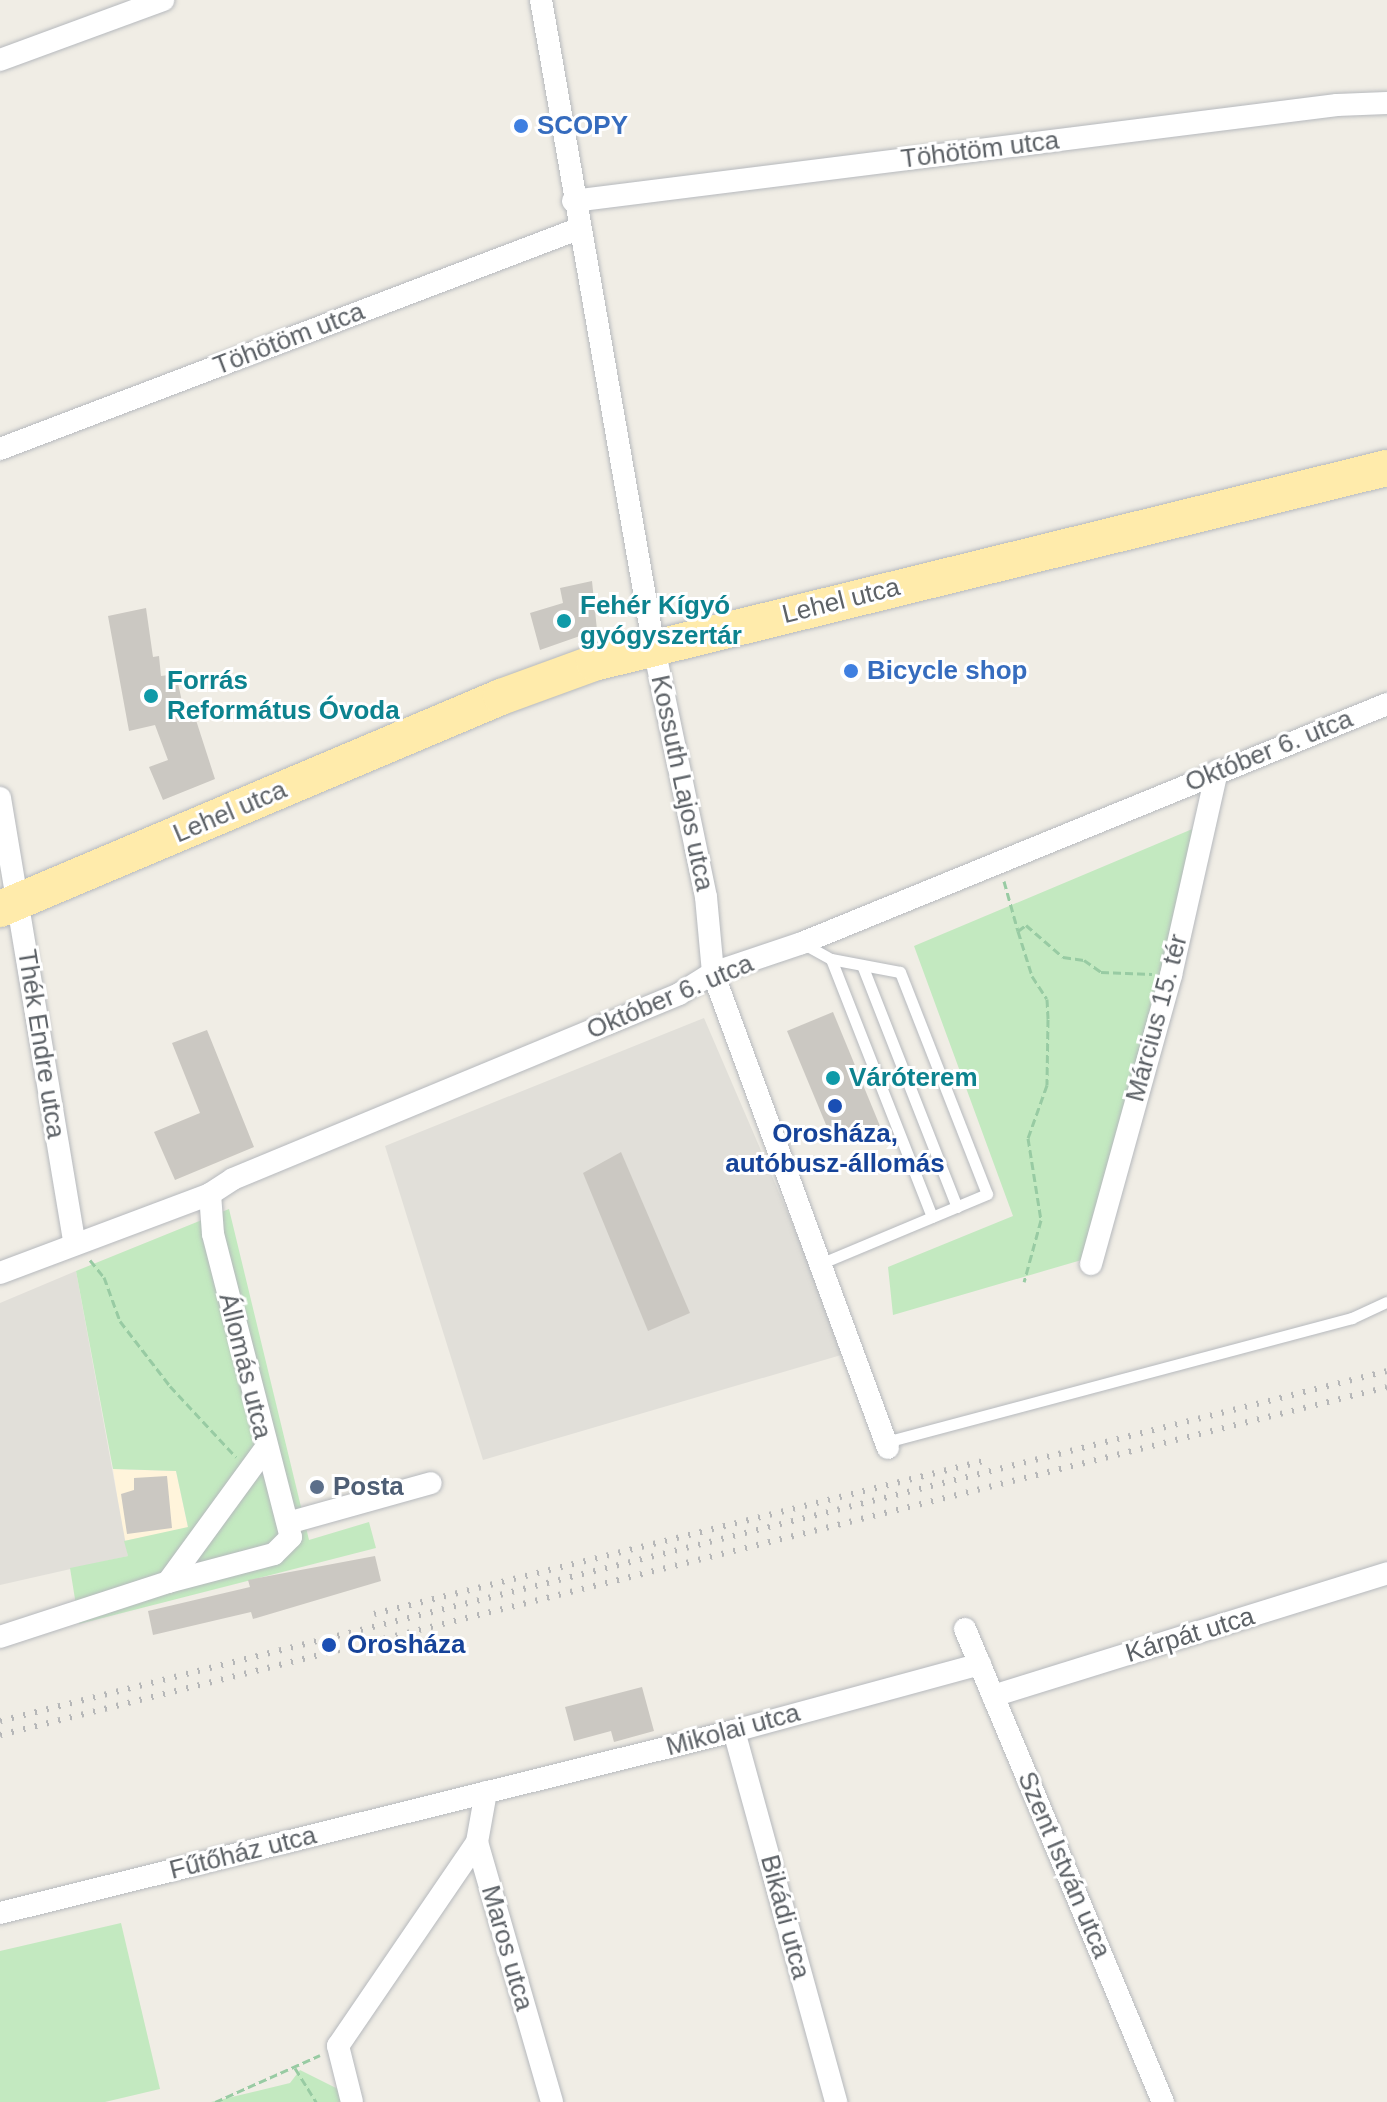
<!DOCTYPE html>
<meta charset="utf-8">
<style>
body{margin:0}
#map{position:relative;width:1387px;height:2102px;overflow:hidden;background:#f0ede5;font-family:Helvetica,sans-serif}
div>[style]{position:absolute}
[style*='--x']{left:calc(var(--x)*1px);top:calc(var(--y)*1px);width:calc(var(--w)*1px);rotate:calc(var(--a)*1deg)}
.commercial>*{inset:0;background:#fff4db}
.industrial>*{inset:0;background:#e1dfd9}
.green>*{inset:0;background:#c3e9c0}
.building>*{inset:0;background:#cbc8c2}
.path>*{height:3px;margin-top:-1.5px;transform-origin:0;background:repeating-linear-gradient(90deg,#98cba3 0 8px,transparent 0 12px)}
.roads{filter:drop-shadow(0 0 2px #b6b9bd) drop-shadow(0 0 2px #b6b9bd)}
.lane>*{height:11px;margin:-5.5px;padding:0 5.5px;transform-origin:5.5px;border-radius:5.5px;background:#fff}
.street>*{height:22px;margin:-11px;padding:0 11px;transform-origin:11px;border-radius:11px;background:#fff}
.primary>*{height:36px;margin:-18px;padding:0 18px;transform-origin:18px;border-radius:18px;background:#ffebab}
.rail>*{height:6px;margin-top:-3px;transform-origin:0;background:repeating-linear-gradient(90deg,#b6b7b8 0 2px,transparent 0 12px)}
.dots>*{width:22px;height:22px;translate:-50% -50%;box-sizing:border-box;border:4px solid #fff;border-radius:50%}
span{translate:-50% -50%;white-space:nowrap;text-align:center;line-height:1.15;-webkit-text-stroke:6px #fff;paint-order:stroke}
.shop-label{font-size:26px;color:#366cbe;font-weight:700}
.left{translate:0 -50%;text-align:left}
.street-label{font-size:26px;color:#5d6267}
.culture-label{font-size:26px;color:#0d838f;font-weight:700}
.transit-label{font-size:26px;color:#164399;font-weight:700}
.service-label{font-size:26px;color:#4e5e75;font-weight:700}
</style>
<div id="map">
<div class="commercial">
<i style="clip-path:polygon(113px 1469px,176px 1471px,188px 1528px,124px 1541px)"></i>
</div>
<div class="industrial">
<i style="clip-path:polygon(704px 1018px,848px 1353px,483px 1460px,385px 1146px)"></i>
<i style="clip-path:polygon(76px 1271px,128px 1556px,0 1585px,0 1303px)"></i>
</div>
<div class="green">
<i style="clip-path:polygon(1209px 822px,1085px 1259px,893px 1315px,888px 1267px,1013px 1216px,914px 946px)"></i>
<i style="clip-path:polygon(229px 1209px,309px 1540px,369px 1522px,376px 1548px,79px 1624px,70px 1568px,128px 1556px,124px 1541px,188px 1527px,176px 1471px,113px 1469px,76px 1271px)"></i>
<i style="clip-path:polygon(121px 1923px,160px 2089px,105px 2102px,0 2102px,0 1951px)"></i>
<i style="clip-path:polygon(300px 2070px,364px 2102px,211px 2102px,290px 2083px)"></i>
</div>
<div class="building">
<i style="clip-path:polygon(592px 581px,597px 630px,540px 650px,530px 613px,563px 603px,560px 588px)"></i>
<i style="clip-path:polygon(146px 608px,153px 657px,159px 656px,161px 676px,176px 674px,186px 720px,195px 717px,215px 779px,163px 800px,149px 767px,168px 760px,155px 725px,129px 731px,108px 616px)"></i>
<i style="clip-path:polygon(833px 1012px,880px 1126px,834px 1144px,787px 1031px)"></i>
<i style="clip-path:polygon(207px 1030px,254px 1147px,175px 1180px,154px 1132px,200px 1113px,172px 1043px)"></i>
<i style="clip-path:polygon(621px 1152px,690px 1313px,648px 1331px,583px 1173px)"></i>
<i style="clip-path:polygon(167px 1476px,172px 1528px,127px 1534px,121px 1494px,134px 1490px,134px 1478px)"></i>
<i style="clip-path:polygon(375px 1556px,381px 1581px,253px 1619px,251px 1612px,153px 1635px,148px 1611px,250px 1587px,248px 1580px)"></i>
<i style="clip-path:polygon(642px 1687px,654px 1731px,614px 1742px,611px 1731px,574px 1741px,565px 1707px)"></i>
</div>
<div class="path">
<i style="--x:1004;--y:881;--w:52;--a:74.4"></i>
<i style="--x:1018;--y:931;--w:10;--a:-37"></i>
<i style="--x:1026;--y:925;--w:49;--a:40.9"></i>
<i style="--x:1063;--y:957;--w:21;--a:8"></i>
<i style="--x:1084;--y:960;--w:21;--a:35"></i>
<i style="--x:1101;--y:972;--w:51;--a:2.2"></i>
<i style="--x:1018;--y:931;--w:47;--a:72.7"></i>
<i style="--x:1032;--y:976;--w:27;--a:57"></i>
<i style="--x:1047;--y:999;--w:20;--a:87"></i>
<i style="--x:1048;--y:1019;--w:66;--a:90.9"></i>
<i style="--x:1047;--y:1085;--w:56;--a:109.7"></i>
<i style="--x:1028;--y:1138;--w:83;--a:81"></i>
<i style="--x:1041;--y:1220;--w:64;--a:105.3"></i>
<i style="--x:90;--y:1260;--w:22;--a:51"></i>
<i style="--x:104;--y:1277;--w:47;--a:70"></i>
<i style="--x:120;--y:1321;--w:82;--a:52.4"></i>
<i style="--x:170;--y:1386;--w:97;--a:47.1"></i>
<i style="--x:295;--y:2068;--w:40;--a:58"></i>
<i style="--x:215;--y:2102;--w:115;--a:-24.1"></i>
</div>
<div class="roads">
<div class="lane">
<i style="--x:802;--y:943;--w:33;--a:29"></i>
<i style="--x:831;--y:959;--w:70;--a:10.7"></i>
<i style="--x:900;--y:972;--w:238;--a:68.6"></i>
<i style="--x:987;--y:1194;--w:181;--a:157.3"></i>
<i style="--x:831;--y:959;--w:277;--a:68.6"></i>
<i style="--x:862;--y:965;--w:260;--a:68.6"></i>
<i style="--x:886;--y:1442;--w:482;--a:-14.9"></i>
<i style="--x:1352;--y:1318;--w:38;--a:-25"></i>
</div>
<div class="street">
<i style="--x:541;--y:0;--w:658;--a:80.11"></i>
<i style="--x:654;--y:648;--w:254;--a:78.2"></i>
<i style="--x:706;--y:897;--w:76;--a:84.7"></i>
<i style="--x:713;--y:973;--w:506;--a:69.78"></i>
<i style="--x:0;--y:60;--w:174;--a:-20.2"></i>
<i style="--x:573;--y:201;--w:770;--a:-7.16"></i>
<i style="--x:1337;--y:105;--w:50;--a:-2.3"></i>
<i style="--x:0;--y:449;--w:618;--a:-20.84"></i>
<i style="--x:0;--y:798;--w:450;--a:80.5"></i>
<i style="--x:210;--y:1194;--w:40;--a:85.7"></i>
<i style="--x:213;--y:1234;--w:313;--a:75.6"></i>
<i style="--x:291;--y:1537;--w:24;--a:135"></i>
<i style="--x:274;--y:1554;--w:110;--a:165.2"></i>
<i style="--x:168;--y:1582;--w:165;--a:-53.9"></i>
<i style="--x:1091;--y:1264;--w:300;--a:-74.5"></i>
<i style="--x:1171;--y:975;--w:209;--a:-77.3"></i>
<i style="--x:0;--y:1273;--w:224;--a:-20.6"></i>
<i style="--x:210;--y:1194;--w:27;--a:-33"></i>
<i style="--x:233;--y:1179;--w:483;--a:-22.5"></i>
<i style="--x:679;--y:994;--w:40;--a:-32"></i>
<i style="--x:713;--y:973;--w:94;--a:-18.6"></i>
<i style="--x:802;--y:943;--w:632;--a:-22.22"></i>
<i style="--x:288;--y:1523;--w:148;--a:-15.6"></i>
<i style="--x:965;--y:1629;--w:513;--a:67.29"></i>
<i style="--x:0;--y:1637;--w:177;--a:-18.1"></i>
<i style="--x:993;--y:1696;--w:413;--a:-17.3"></i>
<i style="--x:734;--y:1731;--w:385;--a:74.6"></i>
<i style="--x:486;--y:1792;--w:51;--a:100.2"></i>
<i style="--x:477;--y:1842;--w:271;--a:73.9"></i>
<i style="--x:0;--y:1913;--w:756;--a:-13.93"></i>
<i style="--x:734;--y:1731;--w:255;--a:-15.2"></i>
<i style="--x:352;--y:2102;--w:58;--a:-104"></i>
<i style="--x:338;--y:2046;--w:247;--a:-55.7"></i>
</div>
<div class="primary">
<i style="--x:0;--y:909;--w:544;--a:-22.94"></i>
<i style="--x:501;--y:697;--w:99;--a:-20.1"></i>
<i style="--x:594;--y:663;--w:817;--a:-13.82"></i>
</div>
</div>
<div class="rail">
<i style="--x:374;--y:1614;--w:628;--a:-14.1"></i>
<i style="--x:0;--y:1721;--w:1430;--a:-14.16"></i>
<i style="--x:0;--y:1735;--w:1430;--a:-14.08"></i>
</div>
<div class="dots">
<i style="left:521px;top:126px;background:#3f7fe0"></i>
<i style="left:564px;top:621px;background:#0f9aa8"></i>
<i style="left:851px;top:671px;background:#3f7fe0"></i>
<i style="left:151px;top:696px;background:#0f9aa8"></i>
<i style="left:833px;top:1078px;background:#0f9aa8"></i>
<i style="left:835px;top:1106px;background:#1a4fb4"></i>
<i style="left:317px;top:1487px;background:#5c6f8a"></i>
<i style="left:329px;top:1645px;background:#1a4fb4"></i>
</div>
<div class="shop-label">
<span class="left" style="left:537px;top:126px">SCOPY</span>
<span class="left" style="left:867px;top:671px">Bicycle shop</span>
</div>
<div class="street-label">
<span style="left:980px;top:150px;rotate:-7deg">Töhötöm utca</span>
<span style="left:289px;top:339px;rotate:-21deg">Töhötöm utca</span>
<span style="left:841px;top:601px;rotate:-14deg">Lehel utca</span>
<span style="left:1269px;top:751px;rotate:-22deg">Október 6. utca</span>
<span style="left:682px;top:783px;rotate:78deg">Kossuth Lajos utca</span>
<span style="left:230px;top:812px;rotate:-23deg">Lehel utca</span>
<span style="left:670px;top:997px;rotate:-23deg">Október 6. utca</span>
<span style="left:1157px;top:1018px;rotate:-75deg">Március 15. tér</span>
<span style="left:41px;top:1044px;rotate:81deg">Thék Endre utca</span>
<span style="left:245px;top:1366px;rotate:76deg">Állomás utca</span>
<span style="left:1190px;top:1635px;rotate:-17deg">Kárpát utca</span>
<span style="left:733px;top:1730px;rotate:-15deg">Mikolai utca</span>
<span style="left:243px;top:1853px;rotate:-14deg">Fűtőház utca</span>
<span style="left:1064px;top:1865px;rotate:67deg">Szent István utca</span>
<span style="left:785px;top:1917px;rotate:75deg">Bikádi utca</span>
<span style="left:507px;top:1948px;rotate:74deg">Maros utca</span>
</div>
<div class="culture-label">
<span class="left" style="left:580px;top:621px">Fehér Kígyó<br>gyógyszertár</span>
<span class="left" style="left:167px;top:696px">Forrás<br>Református Óvoda</span>
<span class="left" style="left:849px;top:1078px">Váróterem</span>
</div>
<div class="transit-label">
<span style="left:835px;top:1149px">Orosháza,<br>autóbusz-állomás</span>
<span class="left" style="left:347px;top:1645px">Orosháza</span>
</div>
<div class="service-label">
<span class="left" style="left:333px;top:1487px">Posta</span>
</div>
</div>
